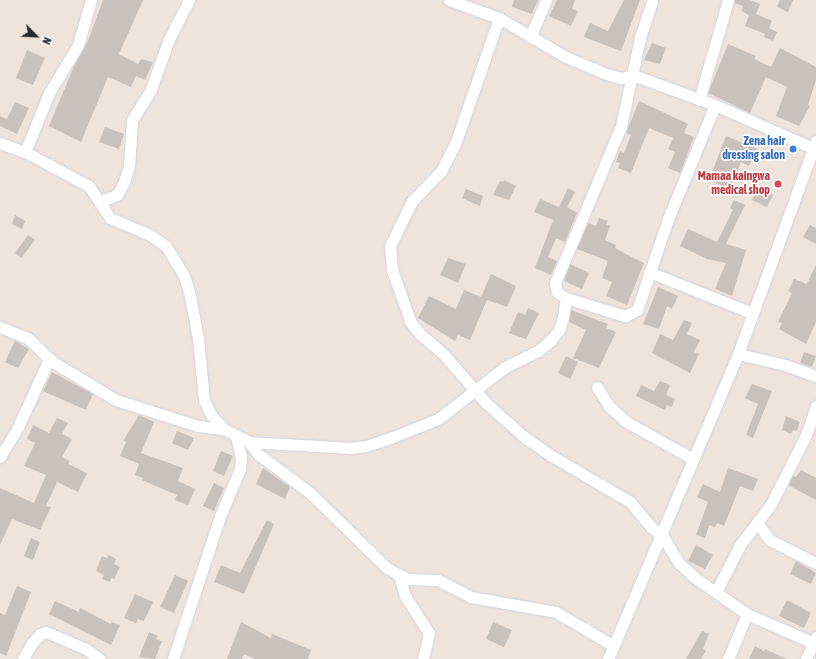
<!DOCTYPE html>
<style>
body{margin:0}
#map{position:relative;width:816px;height:659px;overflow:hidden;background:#eee4db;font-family:"Asap Condensed",sans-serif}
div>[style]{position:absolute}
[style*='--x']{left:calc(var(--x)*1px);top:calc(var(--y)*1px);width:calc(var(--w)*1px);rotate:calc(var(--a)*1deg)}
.building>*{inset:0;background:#c9c1bb}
.roads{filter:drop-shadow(0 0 1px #d0d5e5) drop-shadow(0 0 1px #d0d5e5)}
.minor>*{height:11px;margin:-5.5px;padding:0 5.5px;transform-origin:5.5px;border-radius:5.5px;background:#fff}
.dots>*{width:11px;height:11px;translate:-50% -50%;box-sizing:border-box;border:2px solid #fff;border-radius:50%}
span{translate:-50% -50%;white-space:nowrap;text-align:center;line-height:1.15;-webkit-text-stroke:3.5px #fff;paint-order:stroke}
.shop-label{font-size:12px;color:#366cbe;font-weight:700}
.right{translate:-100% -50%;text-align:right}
.health-label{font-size:12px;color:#be3a42;font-weight:700}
.north{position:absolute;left:16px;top:16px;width:40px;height:40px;-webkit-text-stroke:3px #fff;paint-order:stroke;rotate:114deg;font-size:11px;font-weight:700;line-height:16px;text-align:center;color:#2a2a2a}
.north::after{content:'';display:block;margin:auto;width:14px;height:18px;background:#2a2a2a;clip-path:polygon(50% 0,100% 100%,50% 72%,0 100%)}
</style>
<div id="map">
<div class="building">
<i style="clip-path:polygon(103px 0,143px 0,119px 54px,138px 64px,141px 59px,153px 62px,145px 80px,136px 76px,131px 87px,108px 77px,81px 142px,49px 126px,75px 64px,88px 41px)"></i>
<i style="clip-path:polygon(514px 0,538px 0,532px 14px,512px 7px)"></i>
<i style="clip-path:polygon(557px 0,575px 0,572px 9px,578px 11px,571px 26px,549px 16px)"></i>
<i style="clip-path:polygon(624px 0,640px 0,621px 51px,584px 37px,590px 23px,608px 31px)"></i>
<i style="clip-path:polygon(735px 0,750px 0,760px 4px,756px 14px,772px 21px,769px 28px,777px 32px,773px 41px,764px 37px,765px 34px,745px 26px,749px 15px,741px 11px,743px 6px,734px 3px)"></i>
<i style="clip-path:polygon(780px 0,793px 0,788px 12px,777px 7px)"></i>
<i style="clip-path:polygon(652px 43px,666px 48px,660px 64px,644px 60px)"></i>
<i style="clip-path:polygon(728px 44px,756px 56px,754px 59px,771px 67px,780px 48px,816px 67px,816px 80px,808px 105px,810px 106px,799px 126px,776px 116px,787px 87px,766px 77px,750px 113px,708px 93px)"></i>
<i style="clip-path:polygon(27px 50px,45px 58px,33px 85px,16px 78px)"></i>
<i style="clip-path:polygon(639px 101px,688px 124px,684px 133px,694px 137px,680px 173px,668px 168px,675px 152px,668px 149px,673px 138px,649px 128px,631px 173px,618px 168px,620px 163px,616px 162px,620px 151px,624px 153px,631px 135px,626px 133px)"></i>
<i style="clip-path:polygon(15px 102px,29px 108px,17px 134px,0 126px,0 116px,7px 119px)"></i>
<i style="clip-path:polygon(105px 127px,124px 134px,119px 149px,99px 142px)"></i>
<i style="clip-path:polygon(726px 136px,757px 149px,749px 166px,741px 162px,729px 189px,709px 180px)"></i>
<i style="clip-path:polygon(504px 180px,516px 186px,509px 200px,493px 195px,500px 181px,503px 182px)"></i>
<i style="clip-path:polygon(758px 187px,773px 195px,767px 207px,752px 200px)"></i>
<i style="clip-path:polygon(568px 188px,575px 192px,567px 207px,577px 213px,565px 242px,556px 238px,548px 257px,557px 261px,551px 275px,535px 268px,553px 220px,534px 212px,540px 199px,559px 207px)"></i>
<i style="clip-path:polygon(466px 189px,483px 196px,480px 206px,462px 198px)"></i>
<i style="clip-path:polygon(734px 200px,745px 205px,726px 244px,746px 250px,732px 296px,715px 289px,726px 263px,707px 259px,680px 246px,688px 229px,717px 242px,733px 210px,730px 208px)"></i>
<i style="clip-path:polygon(15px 215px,25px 221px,22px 229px,12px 224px)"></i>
<i style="clip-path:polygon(599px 218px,608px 221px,606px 224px,610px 226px,605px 240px,616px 245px,615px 248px,624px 253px,644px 263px,627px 305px,606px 296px,612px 282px,602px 278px,608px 261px,577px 249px,588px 223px,596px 226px)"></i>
<i style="clip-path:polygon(810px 225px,816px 228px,816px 244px,803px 237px)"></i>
<i style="clip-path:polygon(28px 235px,35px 240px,21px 258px,15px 253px)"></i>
<i style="clip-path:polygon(448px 258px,466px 264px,458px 283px,440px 275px)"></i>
<i style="clip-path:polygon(570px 264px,589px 273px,582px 289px,564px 281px)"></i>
<i style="clip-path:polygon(816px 265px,816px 322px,806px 344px,779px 329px,782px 323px,778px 322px,792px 293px,788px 291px,794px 279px,807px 284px)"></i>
<i style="clip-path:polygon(491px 274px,516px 286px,507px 307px,487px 300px,470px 340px,458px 335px,455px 341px,418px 318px,429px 296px,456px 309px,464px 290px,481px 297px)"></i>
<i style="clip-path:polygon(658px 287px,678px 296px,672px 309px,667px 306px,659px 329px,643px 324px)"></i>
<i style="clip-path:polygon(528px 308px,539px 313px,526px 339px,509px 333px,518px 312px,525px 315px)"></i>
<i style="clip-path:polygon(571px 310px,608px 324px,606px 328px,616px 332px,599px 368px,573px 358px,586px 330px,569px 322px)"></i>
<i style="clip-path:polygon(684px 320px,692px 323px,687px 334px,700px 340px,694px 352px,699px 354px,690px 373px,652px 353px,660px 334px,673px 340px)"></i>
<i style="clip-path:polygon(15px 341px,29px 349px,18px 368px,5px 362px)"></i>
<i style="clip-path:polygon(804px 352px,816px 356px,812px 367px,800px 363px)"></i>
<i style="clip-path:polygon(566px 356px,578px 362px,570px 379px,558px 373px)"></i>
<i style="clip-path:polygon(52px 372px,93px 394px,86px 410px,43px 391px)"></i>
<i style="clip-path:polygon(660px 381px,670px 385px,666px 395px,675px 399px,672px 407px,667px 405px,665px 410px,636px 396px,641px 385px,654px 391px)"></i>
<i style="clip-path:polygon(752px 384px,772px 391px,753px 438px,746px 435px,758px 404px,745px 398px)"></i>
<i style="clip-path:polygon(139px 415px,154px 422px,141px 453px,183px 468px,178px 481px,195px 489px,188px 505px,175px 500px,177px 495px,142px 480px,143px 478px,135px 475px,139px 464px,120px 456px,126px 442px,123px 441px)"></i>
<i style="clip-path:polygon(786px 416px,800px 422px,797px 431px,793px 430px,791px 434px,782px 430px)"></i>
<i style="clip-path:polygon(57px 418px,68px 423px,62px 434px,72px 439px,62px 457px,70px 461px,68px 464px,87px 473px,78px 492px,57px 482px,46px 506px,51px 507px,40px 530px,12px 519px,0 545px,0 488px,34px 503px,46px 475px,24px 466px,35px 443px,27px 439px,33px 425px,49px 433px)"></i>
<i style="clip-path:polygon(177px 431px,194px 438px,188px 450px,172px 443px)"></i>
<i style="clip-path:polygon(221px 451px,233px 456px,224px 476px,213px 471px)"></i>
<i style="clip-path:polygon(263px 468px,290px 487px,285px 499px,256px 484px)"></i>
<i style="clip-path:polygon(728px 468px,758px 479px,753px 491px,740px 486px,724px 526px,717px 523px,715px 527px,709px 525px,705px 538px,696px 535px,708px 502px,697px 497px,703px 484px,720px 492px)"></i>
<i style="clip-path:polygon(801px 470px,816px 478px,816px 500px,788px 485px,793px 476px,796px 477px)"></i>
<i style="clip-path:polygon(214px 483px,224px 488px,214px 511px,203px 506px)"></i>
<i style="clip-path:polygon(267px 520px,274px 524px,244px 594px,214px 582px,221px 565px,240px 573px)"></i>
<i style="clip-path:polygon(31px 538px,40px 542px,33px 560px,24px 556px)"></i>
<i style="clip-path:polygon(696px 545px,713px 555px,705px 569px,688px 561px)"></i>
<i style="clip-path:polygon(109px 555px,116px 559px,114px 564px,120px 567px,114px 579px,111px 578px,110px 582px,102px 579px,104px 575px,96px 571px,102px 556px,107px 558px)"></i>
<i style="clip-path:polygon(796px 561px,816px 573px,811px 584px,790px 574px)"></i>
<i style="clip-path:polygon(175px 575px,188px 581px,174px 613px,160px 607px)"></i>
<i style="clip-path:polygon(17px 586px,31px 592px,6px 656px,0 653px,0 613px,5px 615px)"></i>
<i style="clip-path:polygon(135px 594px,153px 602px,144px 621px,138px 619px,136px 623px,124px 618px)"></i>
<i style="clip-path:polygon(787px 600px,811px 613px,804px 628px,779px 616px)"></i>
<i style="clip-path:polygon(55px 601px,79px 612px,80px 608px,111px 624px,112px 622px,120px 625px,111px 645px,49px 614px)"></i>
<i style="clip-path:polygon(241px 622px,271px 638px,272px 634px,311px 650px,308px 659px,255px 659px,244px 654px,242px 659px,227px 659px)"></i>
<i style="clip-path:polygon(493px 622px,512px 630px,504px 647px,486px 639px)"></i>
<i style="clip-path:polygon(702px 631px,709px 634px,703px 649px,706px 651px,701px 659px,686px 659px)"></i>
<i style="clip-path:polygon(149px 632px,158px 636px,156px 639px,162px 641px,155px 659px,139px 657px)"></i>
<i style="clip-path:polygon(755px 646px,764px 651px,765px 649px,787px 659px,749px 659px)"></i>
</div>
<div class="roads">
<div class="minor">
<i style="--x:449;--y:0;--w:53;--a:19.8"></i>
<i style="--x:499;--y:18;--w:78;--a:30.2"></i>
<i style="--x:566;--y:57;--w:43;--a:23"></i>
<i style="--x:606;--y:74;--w:16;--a:15"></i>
<i style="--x:621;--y:78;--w:12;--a:-14"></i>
<i style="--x:633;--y:75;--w:87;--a:20.1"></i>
<i style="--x:715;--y:105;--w:107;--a:23.7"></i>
<i style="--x:499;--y:18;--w:133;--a:109.2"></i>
<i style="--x:455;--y:144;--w:30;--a:117"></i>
<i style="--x:441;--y:171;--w:42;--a:134"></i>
<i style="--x:412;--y:201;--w:50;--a:116.1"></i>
<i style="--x:390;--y:246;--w:24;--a:85"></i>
<i style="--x:392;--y:270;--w:56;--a:70.3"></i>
<i style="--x:411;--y:323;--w:13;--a:51"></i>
<i style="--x:419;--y:333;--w:35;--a:41"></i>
<i style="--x:445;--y:356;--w:62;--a:48.9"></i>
<i style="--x:486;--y:403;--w:50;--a:41.7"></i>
<i style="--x:523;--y:436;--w:33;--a:35"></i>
<i style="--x:550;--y:455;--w:93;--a:30.4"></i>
<i style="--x:630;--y:502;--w:33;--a:50"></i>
<i style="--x:651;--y:527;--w:14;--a:36"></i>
<i style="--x:662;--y:535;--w:33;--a:59"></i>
<i style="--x:679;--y:563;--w:21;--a:43"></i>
<i style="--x:694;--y:577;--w:65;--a:34.9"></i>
<i style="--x:747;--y:614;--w:75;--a:23.5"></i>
<i style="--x:530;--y:37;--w:40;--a:-66.6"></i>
<i style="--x:699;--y:100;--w:104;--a:-73.8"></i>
<i style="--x:0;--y:143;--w:27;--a:20"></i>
<i style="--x:25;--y:152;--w:72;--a:28"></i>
<i style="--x:89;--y:186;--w:38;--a:57"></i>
<i style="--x:110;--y:218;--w:43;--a:23"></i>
<i style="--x:150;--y:235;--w:19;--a:35"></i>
<i style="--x:166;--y:246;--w:35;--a:59"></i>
<i style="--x:184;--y:276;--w:16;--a:72"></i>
<i style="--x:189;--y:291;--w:48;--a:79.2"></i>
<i style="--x:198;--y:338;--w:62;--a:84.5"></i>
<i style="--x:204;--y:400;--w:17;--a:65"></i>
<i style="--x:211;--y:415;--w:19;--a:47"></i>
<i style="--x:224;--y:429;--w:28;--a:27"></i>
<i style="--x:249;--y:442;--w:15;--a:53"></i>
<i style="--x:258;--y:454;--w:64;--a:36.7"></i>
<i style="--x:309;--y:492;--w:109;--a:44.3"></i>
<i style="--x:387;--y:568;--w:23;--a:29"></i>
<i style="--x:407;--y:579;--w:31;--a:2"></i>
<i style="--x:438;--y:580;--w:37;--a:27"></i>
<i style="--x:471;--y:597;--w:86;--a:10"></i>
<i style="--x:556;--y:612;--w:67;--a:30.4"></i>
<i style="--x:25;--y:152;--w:64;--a:-67.9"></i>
<i style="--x:49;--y:93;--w:56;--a:-58.9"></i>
<i style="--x:78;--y:45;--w:47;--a:-73.9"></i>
<i style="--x:101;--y:201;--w:17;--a:-21"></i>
<i style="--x:117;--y:195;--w:15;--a:-62"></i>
<i style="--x:124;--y:182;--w:16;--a:-72"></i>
<i style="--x:129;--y:167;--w:47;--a:-86.3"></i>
<i style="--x:132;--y:120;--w:36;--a:-58"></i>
<i style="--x:151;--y:89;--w:53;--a:-70.2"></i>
<i style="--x:169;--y:39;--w:44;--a:-62.9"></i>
<i style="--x:649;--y:272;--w:111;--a:21.7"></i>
<i style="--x:566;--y:298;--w:62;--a:17"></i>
<i style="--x:625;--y:316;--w:13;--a:-27"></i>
<i style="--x:637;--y:310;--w:96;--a:-71.2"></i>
<i style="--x:668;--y:219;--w:123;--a:-67.6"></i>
<i style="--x:0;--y:327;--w:31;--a:22"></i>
<i style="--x:29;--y:339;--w:33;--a:44"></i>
<i style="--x:53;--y:362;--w:74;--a:31.1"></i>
<i style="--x:116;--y:400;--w:86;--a:17.6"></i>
<i style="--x:198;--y:426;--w:26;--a:7"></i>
<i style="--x:738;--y:354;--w:48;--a:13.2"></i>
<i style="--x:785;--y:365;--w:33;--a:20"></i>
<i style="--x:597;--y:387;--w:22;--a:58"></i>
<i style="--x:609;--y:406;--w:22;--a:43"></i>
<i style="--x:625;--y:421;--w:78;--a:29.2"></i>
<i style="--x:249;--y:442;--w:102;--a:3.4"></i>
<i style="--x:351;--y:448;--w:15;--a:-8"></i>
<i style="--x:366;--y:446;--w:28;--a:-18"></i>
<i style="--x:393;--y:437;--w:48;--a:-21.8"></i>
<i style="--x:438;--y:419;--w:85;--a:-37.8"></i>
<i style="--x:505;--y:367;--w:37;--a:-26"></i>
<i style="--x:538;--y:351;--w:16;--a:-40"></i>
<i style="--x:550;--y:341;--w:14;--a:-51"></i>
<i style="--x:559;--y:330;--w:14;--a:-73"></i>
<i style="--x:563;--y:317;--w:19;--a:-81"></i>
<i style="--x:566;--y:298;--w:11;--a:-146"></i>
<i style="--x:557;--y:292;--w:9;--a:-103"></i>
<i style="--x:555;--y:283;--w:170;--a:-67.2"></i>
<i style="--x:621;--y:126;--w:90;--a:-77.8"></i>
<i style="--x:640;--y:38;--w:40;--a:-72"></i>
<i style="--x:0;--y:457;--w:35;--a:-59"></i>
<i style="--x:18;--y:427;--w:75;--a:-65.5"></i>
<i style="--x:758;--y:524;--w:20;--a:53"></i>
<i style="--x:770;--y:540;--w:51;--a:26.6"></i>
<i style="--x:399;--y:576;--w:21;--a:73"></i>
<i style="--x:405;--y:596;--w:44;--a:57"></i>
<i style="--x:429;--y:633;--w:27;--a:103"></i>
<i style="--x:716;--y:592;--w:53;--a:-62.9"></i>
<i style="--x:740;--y:545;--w:51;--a:-52.9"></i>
<i style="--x:771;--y:504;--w:77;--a:-63.1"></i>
<i style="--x:806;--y:435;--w:31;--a:-71"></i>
<i style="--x:23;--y:659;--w:18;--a:-61"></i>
<i style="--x:32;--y:643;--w:12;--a:-48"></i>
<i style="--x:40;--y:634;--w:6;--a:-18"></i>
<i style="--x:46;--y:632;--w:43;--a:23"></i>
<i style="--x:86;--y:649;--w:17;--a:36"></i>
<i style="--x:173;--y:659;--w:151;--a:-71.8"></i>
<i style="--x:220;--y:516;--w:51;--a:-66.9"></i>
<i style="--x:240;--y:469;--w:12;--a:-85"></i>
<i style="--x:241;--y:457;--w:21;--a:-104"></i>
<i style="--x:608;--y:659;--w:332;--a:-66.9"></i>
<i style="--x:738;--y:354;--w:227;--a:-69.9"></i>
<i style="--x:728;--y:659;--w:49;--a:-67.1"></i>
<i style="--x:806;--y:659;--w:24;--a:-66"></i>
</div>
</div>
<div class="dots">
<i style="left:793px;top:149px;background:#3f7fe0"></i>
<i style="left:778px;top:184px;background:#e0444e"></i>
</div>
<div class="shop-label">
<span class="right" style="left:785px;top:149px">Zena hair<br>dressing salon</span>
</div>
<div class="health-label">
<span class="right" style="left:770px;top:184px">Mamaa kaingwa<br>medical shop</span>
</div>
<div class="north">N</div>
</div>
